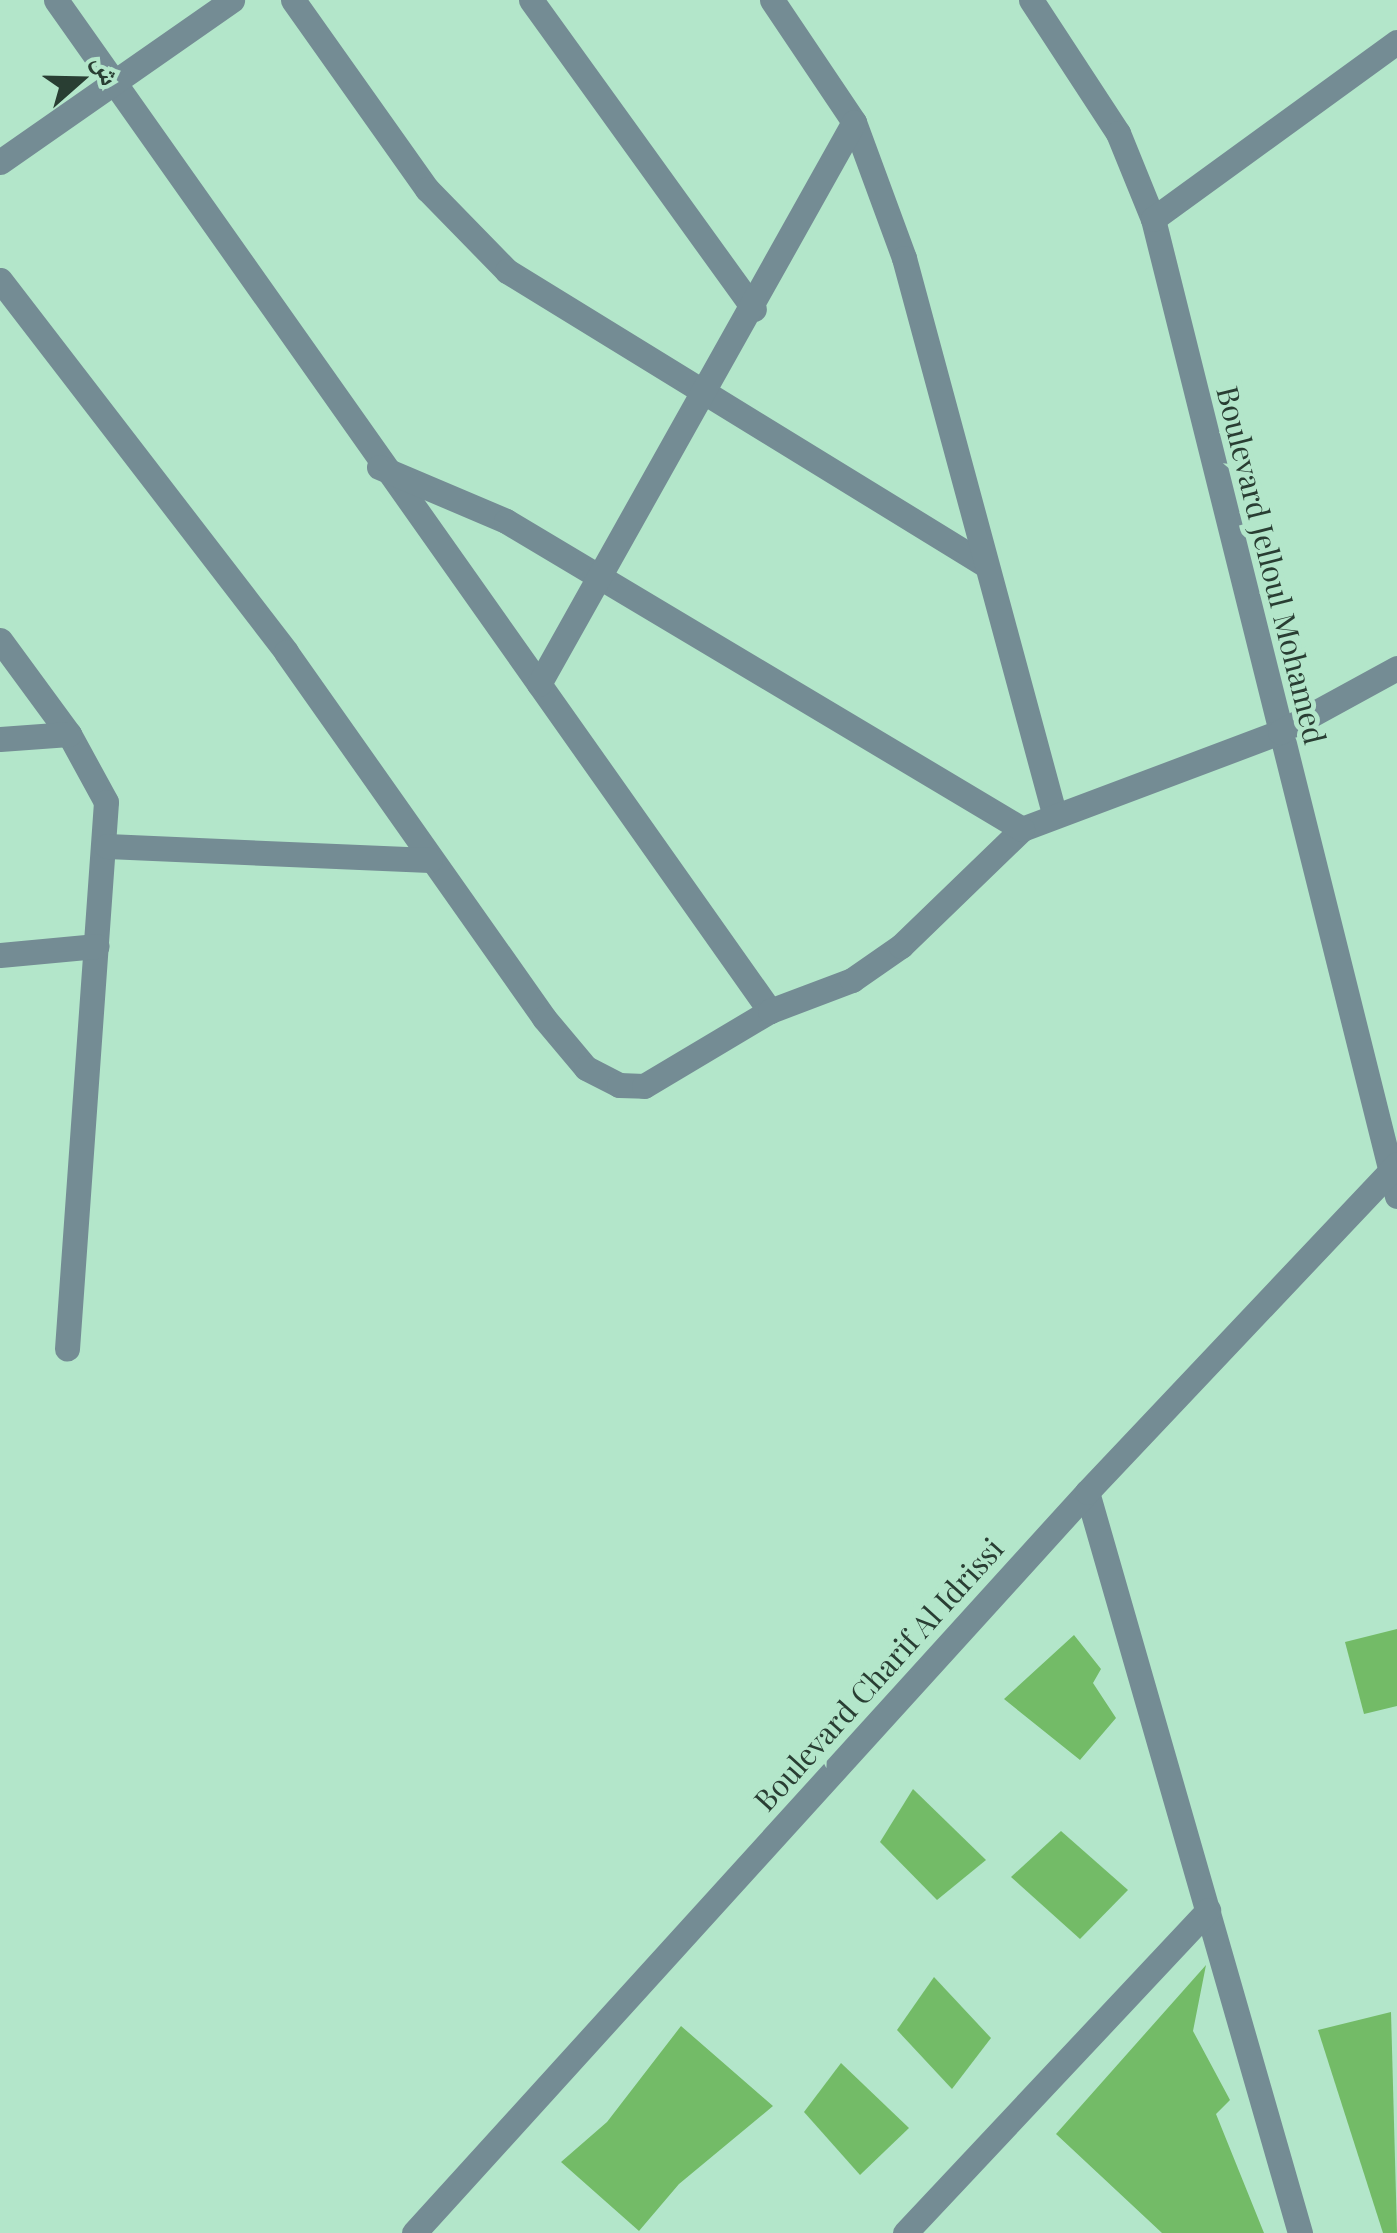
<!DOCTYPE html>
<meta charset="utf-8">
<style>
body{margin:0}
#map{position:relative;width:1397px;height:2233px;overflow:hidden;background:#b3e6ca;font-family:"Playfair Display","Noto Naskh Arabic",serif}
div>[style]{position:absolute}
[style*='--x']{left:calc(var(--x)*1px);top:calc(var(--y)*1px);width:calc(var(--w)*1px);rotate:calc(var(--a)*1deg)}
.building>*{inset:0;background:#73bb67}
.minor>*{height:25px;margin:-12.5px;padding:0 12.5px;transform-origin:12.5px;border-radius:12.5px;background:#748c94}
span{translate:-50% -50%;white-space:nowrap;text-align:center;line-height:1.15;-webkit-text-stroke:10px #b3e6ca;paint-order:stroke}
.street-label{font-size:30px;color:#293e33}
.north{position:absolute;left:30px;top:30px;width:100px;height:100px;-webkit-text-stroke:8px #b3e6ca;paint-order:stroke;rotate:70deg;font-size:28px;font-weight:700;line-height:40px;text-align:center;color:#293e33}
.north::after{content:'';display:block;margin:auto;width:35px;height:45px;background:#293e33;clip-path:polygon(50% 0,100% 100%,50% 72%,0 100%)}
</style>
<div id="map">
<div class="building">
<i style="clip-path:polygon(1397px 1629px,1397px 1706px,1364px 1714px,1345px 1642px)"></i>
<i style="clip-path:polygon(1074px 1635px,1101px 1669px,1093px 1683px,1116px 1718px,1080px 1760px,1004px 1699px)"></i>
<i style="clip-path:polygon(913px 1789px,986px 1860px,937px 1900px,880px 1842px)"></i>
<i style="clip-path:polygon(1061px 1831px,1128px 1890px,1080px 1939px,1011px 1877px)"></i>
<i style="clip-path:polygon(1206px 1965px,1193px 2031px,1230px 2100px,1216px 2114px,1264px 2233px,1162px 2233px,1056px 2134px)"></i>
<i style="clip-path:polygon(934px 1977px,991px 2038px,952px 2089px,897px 2030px)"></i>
<i style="clip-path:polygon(1391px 2012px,1397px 2233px,1383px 2233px,1318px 2030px)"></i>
<i style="clip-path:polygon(681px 2026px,773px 2106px,679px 2184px,639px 2231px,561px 2162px,607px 2122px)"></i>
<i style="clip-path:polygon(841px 2063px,909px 2128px,860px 2175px,804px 2112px)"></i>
</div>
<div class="minor">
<i style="--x:56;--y:0;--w:1238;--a:54.77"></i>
<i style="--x:293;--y:0;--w:232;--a:54.7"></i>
<i style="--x:427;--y:189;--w:115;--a:45.7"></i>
<i style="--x:507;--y:271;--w:560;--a:31.56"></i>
<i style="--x:531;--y:0;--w:381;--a:54.2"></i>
<i style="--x:772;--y:0;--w:147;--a:56.1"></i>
<i style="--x:854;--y:122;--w:145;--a:69.8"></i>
<i style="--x:904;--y:258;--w:575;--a:74.88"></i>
<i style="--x:1031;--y:0;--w:159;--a:56.8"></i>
<i style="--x:1118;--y:133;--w:93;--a:67.9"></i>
<i style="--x:1153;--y:219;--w:1007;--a:75.98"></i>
<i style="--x:0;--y:162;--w:283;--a:-34.9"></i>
<i style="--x:1153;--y:219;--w:301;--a:-36"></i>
<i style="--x:0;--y:280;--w:469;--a:52.4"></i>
<i style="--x:286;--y:652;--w:448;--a:54.8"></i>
<i style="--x:544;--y:1018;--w:65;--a:50"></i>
<i style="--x:586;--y:1068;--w:37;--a:27"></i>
<i style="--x:619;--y:1085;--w:25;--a:2"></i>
<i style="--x:644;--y:1086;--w:147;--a:-30.8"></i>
<i style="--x:770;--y:1011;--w:88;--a:-20.7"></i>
<i style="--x:852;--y:980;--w:60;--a:-34.8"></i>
<i style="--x:901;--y:946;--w:168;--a:-44"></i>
<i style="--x:1022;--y:829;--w:276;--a:-20.6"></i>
<i style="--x:1280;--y:732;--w:133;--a:-28.7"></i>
<i style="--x:379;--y:467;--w:138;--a:23"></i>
<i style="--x:506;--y:521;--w:601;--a:30.83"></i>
<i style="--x:0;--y:640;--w:117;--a:53.7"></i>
<i style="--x:69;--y:734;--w:77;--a:61.4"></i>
<i style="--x:106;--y:802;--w:548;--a:94.08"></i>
<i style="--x:539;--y:684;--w:644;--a:-60.73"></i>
<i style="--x:0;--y:739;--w:69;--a:-4.1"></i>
<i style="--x:107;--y:846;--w:323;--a:2.5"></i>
<i style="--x:0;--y:955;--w:97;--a:-5.3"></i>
<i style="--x:1087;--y:1492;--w:771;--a:73.96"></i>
<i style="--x:414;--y:2233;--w:1001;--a:-47.75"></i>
<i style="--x:1087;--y:1492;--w:451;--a:-46.6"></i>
<i style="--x:905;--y:2233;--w:443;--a:-46.8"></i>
</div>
<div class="street-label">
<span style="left:1272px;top:565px;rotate:76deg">Boulevard Jelloul Mohamed</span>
<span style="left:878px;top:1674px;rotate:-48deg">Boulevard Charif Al Idrissi</span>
</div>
<div class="north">ش</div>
</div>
